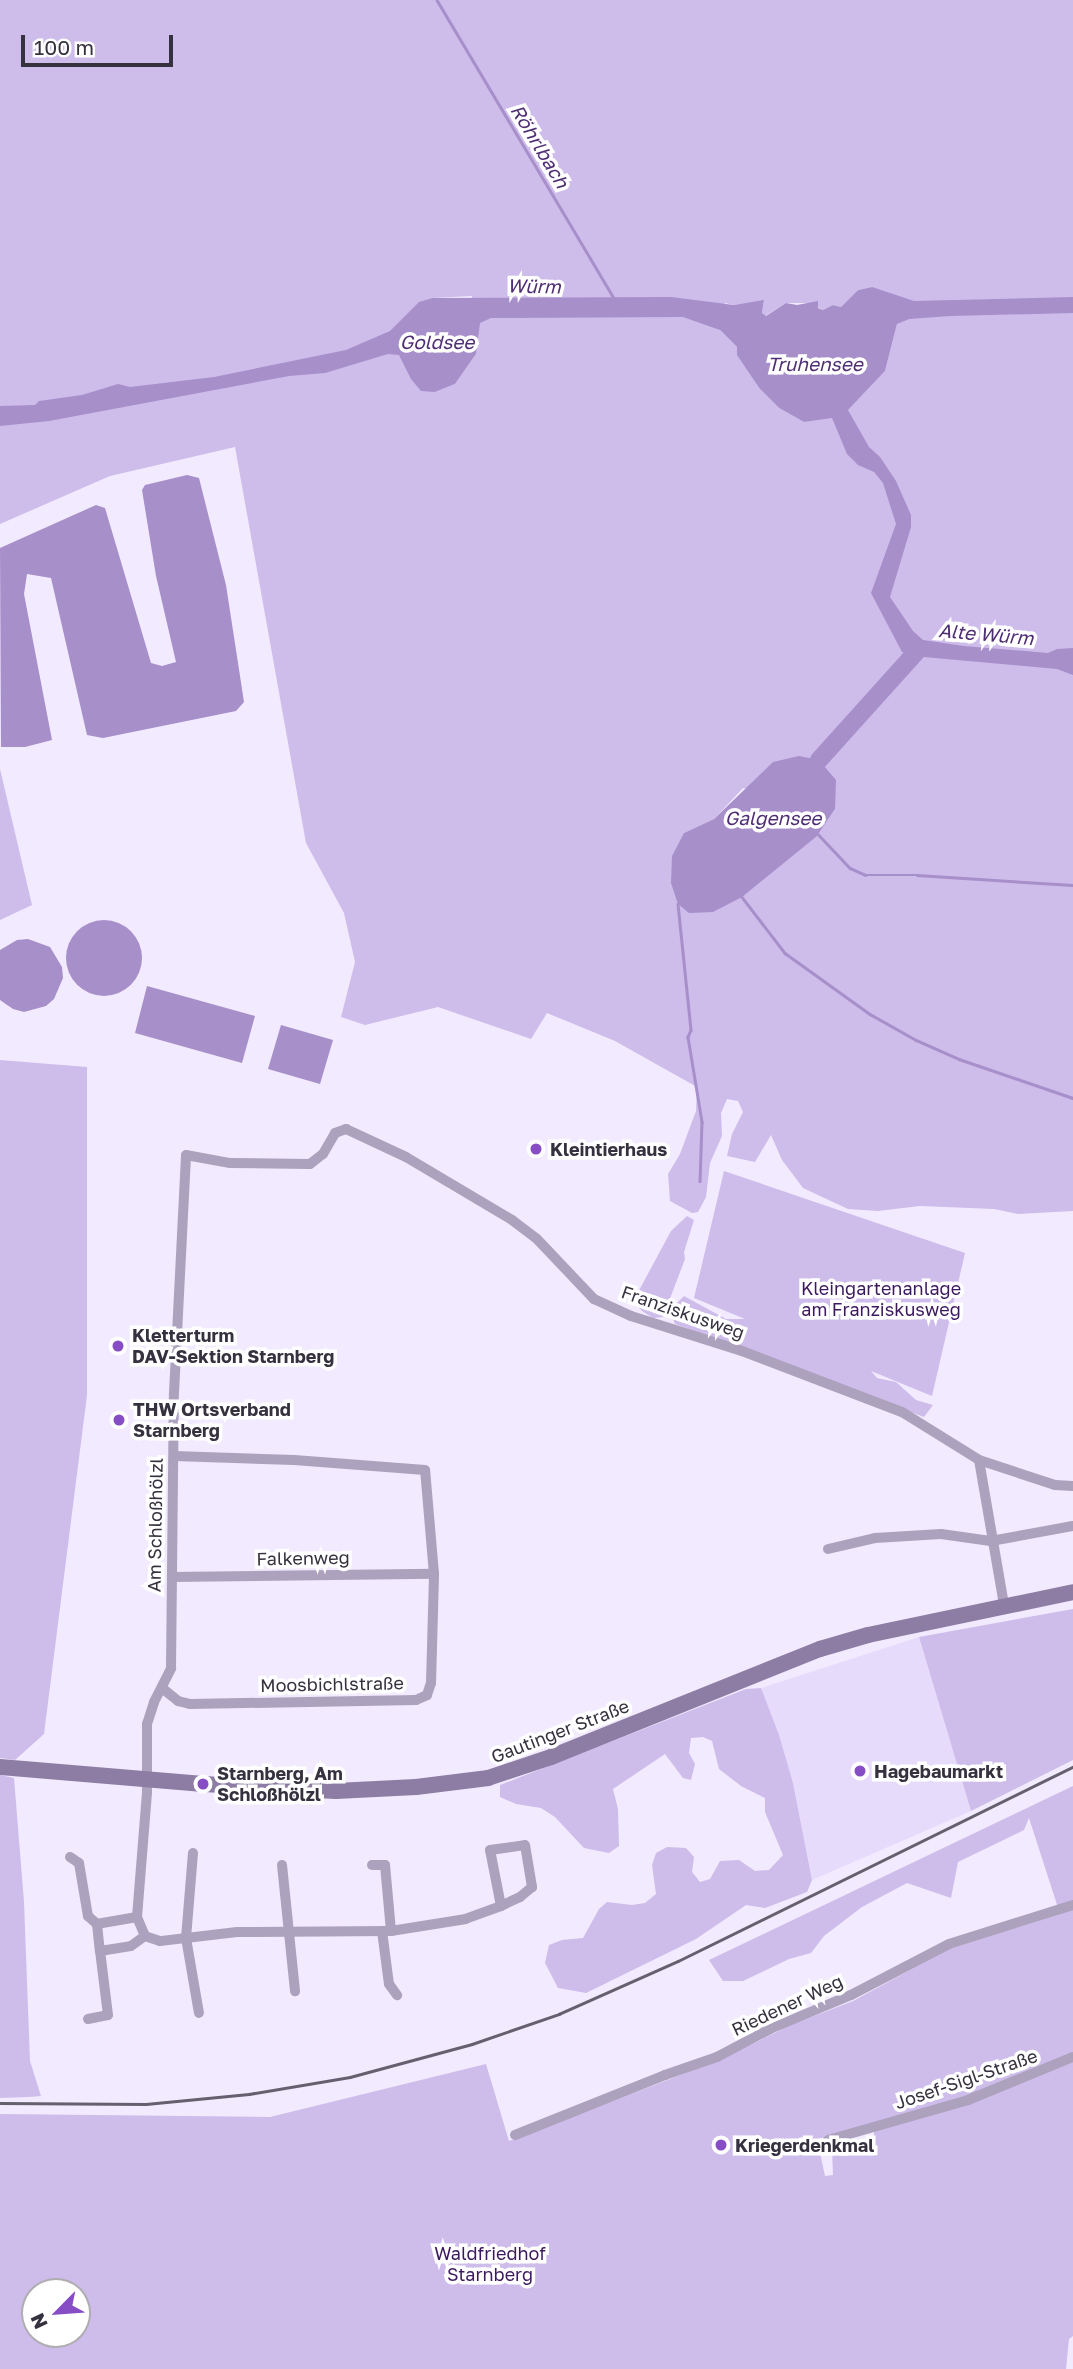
<!DOCTYPE html>
<meta charset="utf-8">
<style>
body{margin:0}
#map{position:relative;width:1073px;height:2369px;overflow:hidden;background:#f2eaff;font-family:"Golos Text",sans-serif}
div>[style]{position:absolute}
[style*='--x']{left:calc(var(--x)*1px);top:calc(var(--y)*1px);width:calc(var(--w)*1px);rotate:calc(var(--a)*1deg)}
.built>*{inset:0;background:#e7dbfc}
.green>*{inset:0;background:#cebceb}
.water>*{inset:0;background:#a78fca}
.round{border-radius:50%}
.stream>*{height:2.5px;margin:-1.25px;padding:0 1.25px;transform-origin:1.25px;border-radius:1.25px;background:#a78fca}
.river>*{height:18px;margin:-9px;padding:0 9px;transform-origin:9px;border-radius:9px;background:#a78fca}
.street>*{height:10px;margin:-5px;padding:0 5px;transform-origin:5px;border-radius:5px;background:#aca2bd}
.secondary>*{height:16px;margin:-8px;padding:0 8px;transform-origin:8px;border-radius:8px;background:#8d7da4}
.rail>*{height:2.5px;margin:-1.25px;padding:0 1.25px;transform-origin:1.25px;border-radius:1.25px;background:#655f6e}
.dots>*{width:19px;height:19px;translate:-50% -50%;box-sizing:border-box;border:4px solid #fff;border-radius:50%}
span{translate:-50% -50%;white-space:nowrap;text-align:center;line-height:1.15;-webkit-text-stroke:7px #fff;paint-order:stroke}
.poi-label{font-size:18px;color:#36313e;font-weight:700}
.left{translate:0 -50%;text-align:left}
.park-label{font-size:18px;color:#3c195f}
.street-label{font-size:18px;color:#36313e}
.water-label{font-size:19px;color:#4f2e75;font-style:italic}
.north{position:absolute;left:21px;top:2278px;width:70px;height:70px;box-sizing:border-box;background:#fff;border:2px solid #afadb2;border-radius:50%;rotate:245deg;font-size:19px;font-weight:700;line-height:28px;text-align:center;color:#36313e}
.north::after{content:'';display:block;margin:auto;width:24px;height:32px;background:#864dc4;clip-path:polygon(50% 0,100% 100%,50% 72%,0 100%)}
.scale{position:absolute;left:21px;top:35px;width:152px;height:32px;box-sizing:border-box;border:4px solid #36313e;border-top:0;padding-left:9px;font-size:21px;line-height:24px;white-space:nowrap;color:#36313e;-webkit-text-stroke:5px #fff;paint-order:stroke}
</style>
<div id="map">
<div class="built">
<i style="clip-path:polygon(919px 1637px,971px 1811px,812px 1880px,793px 1783px,761px 1688px)"></i>
</div>
<div class="green">
<i style="clip-path:polygon(evenodd,0 0,1073px 0,1073px 1211px,1018px 1214px,994px 1209px,920px 1206px,878px 1211px,848px 1209px,803px 1188px,782px 1160px,771px 1135px,755px 1162px,727px 1156px,732px 1134px,743px 1112px,738px 1101px,727px 1099px,721px 1113px,722px 1136px,710px 1163px,706px 1197px,698px 1212px,692px 1213px,670px 1201px,668px 1174px,680px 1154px,696px 1111px,697px 1087px,615px 1041px,547px 1013px,531px 1039px,438px 1007px,365px 1025px,341px 1017px,355px 962px,344px 913px,306px 843px,235px 447px,110px 476px,0 524px,0 0,872px 287px,897px 324px,885px 371px,843px 415px,804px 422px,779px 408px,760px 389px,737px 347px,720px 330px,725px 303px,734px 305px,764px 301px,762px 313px,765px 316px,786px 303px,811px 303px,823px 310px,833px 305px,841px 307px,858px 290px,872px 287px,0 0,472px 296px,476px 354px,455px 384px,435px 392px,433px 298px,472px 296px,0 0,743px 788px,835px 809px,817px 836px,684px 833px,714px 819px,743px 788px)"></i>
<i style="clip-path:polygon(0 769px,32px 905px,0 920px)"></i>
<i style="clip-path:polygon(0 1060px,87px 1067px,87px 1395px,44px 1734px,15px 1760px,0 1758px)"></i>
<i style="clip-path:polygon(724px 1171px,965px 1253px,932px 1396px,871px 1371px,877px 1378px,896px 1382px,916px 1400px,933px 1405px,924px 1417px,675px 1324px,673px 1319px,676px 1304px,684px 1296px,726px 1319px,745px 1319px,694px 1298px)"></i>
<i style="clip-path:polygon(687px 1216px,694px 1220px,684px 1252px,685px 1259px,663px 1317px,653px 1318px,642px 1311px,635px 1303px,636px 1296px,671px 1231px)"></i>
<i style="clip-path:polygon(1073px 1609px,1073px 1760px,971px 1811px,919px 1637px)"></i>
<i style="clip-path:polygon(761px 1688px,779px 1735px,793px 1783px,812px 1880px,807px 1892px,765px 1908px,746px 1905px,696px 1939px,586px 1993px,558px 1988px,545px 1963px,549px 1945px,562px 1940px,583px 1938px,599px 1909px,607px 1902px,632px 1905px,645px 1903px,656px 1894px,652px 1865px,656px 1853px,667px 1847px,686px 1848px,694px 1857px,692px 1872px,700px 1882px,710px 1879px,720px 1861px,739px 1860px,755px 1871px,769px 1870px,783px 1855px,765px 1812px,765px 1798px,741px 1786px,719px 1769px,712px 1741px,703px 1737px,691px 1738px,689px 1753px,695px 1764px,691px 1780px,683px 1778px,665px 1754px,613px 1789px,618px 1809px,619px 1846px,609px 1853px,584px 1848px,555px 1817px,541px 1808px,516px 1804px,500px 1797px,500px 1785px,746px 1689px)"></i>
<i style="clip-path:polygon(0 1775px,14px 1778px,24px 1902px,30px 2061px,41px 2096px,29px 2097px,0 2098px)"></i>
<i style="clip-path:polygon(evenodd,1073px 1786px,1073px 2336px,1069px 2339px,1066px 2369px,0 2369px,0 2114px,270px 2117px,486px 2064px,509px 2141px,717px 2061px,791px 2025px,853px 2001px,949px 1949px,1060px 1914px,1029px 1818px,1024px 1830px,958px 1862px,951px 1898px,907px 1883px,862px 1907px,824px 1936px,811px 1953px,789px 1959px,743px 1981px,723px 1981px,709px 1960px,1073px 1786px,874px 2128px,874px 2138px,832px 2150px,833px 2175px,825px 2176px,817px 2139px,874px 2128px,1073px 1786px,35px 2292px,77px 2292px,77px 2334px,35px 2334px,35px 2292px)"></i>
</div>
<div class="water">
<i style="clip-path:polygon(872px 287px,914px 301px,1073px 297px,1073px 313px,950px 316px,909px 319px,897px 324px,885px 371px,848px 410px,869px 447px,880px 457px,896px 481px,911px 515px,911px 527px,890px 597px,913px 631px,923px 640px,964px 646px,1048px 653px,1057px 649px,1073px 648px,1073px 675px,1057px 669px,913px 656px,902px 652px,871px 593px,896px 524px,883px 483px,874px 472px,858px 465px,847px 454px,832px 418px,804px 422px,779px 408px,760px 389px,737px 355px,737px 347px,720px 330px,683px 317px,491px 318px,480px 323px,476px 354px,455px 384px,435px 392px,421px 391px,411px 379px,399px 355px,388px 354px,325px 373px,289px 376px,49px 421px,0 426px,0 406px,35px 405px,39px 401px,82px 395px,118px 384px,130px 387px,214px 377px,346px 350px,390px 331px,419px 302px,433px 298px,671px 297px,734px 305px,764px 300px,762px 313px,766px 316px,786px 303px,797px 305px,818px 301px,818px 308px,823px 310px,833px 305px,841px 307px,858px 290px)"></i>
<i style="clip-path:polygon(187px 475px,199px 478px,226px 585px,244px 702px,236px 711px,103px 738px,87px 735px,51px 578px,27px 574px,24px 594px,52px 740px,25px 747px,1px 747px,0 548px,96px 505px,105px 508px,151px 663px,162px 666px,176px 662px,156px 576px,142px 490px,145px 485px)"></i>
<i style="clip-path:polygon(799px 756px,819px 760px,836px 780px,835px 809px,817px 836px,742px 897px,713px 912px,689px 913px,678px 904px,671px 883px,672px 856px,684px 833px,714px 819px,773px 762px)"></i>
<i class="round" style="left:66px;top:920px;width:76px;height:76px"></i>
<i style="clip-path:polygon(28px 939px,50px 947px,62px 967px,63px 978px,54px 999px,46px 1006px,24px 1012px,13px 1009px,0 1000px,0 950px,17px 940px)"></i>
<i style="clip-path:polygon(147px 986px,255px 1016px,242px 1063px,135px 1033px)"></i>
<i style="clip-path:polygon(281px 1025px,333px 1040px,320px 1084px,268px 1069px)"></i>
</div>
<div class="stream">
<i style="--x:437;--y:0;--w:347;--a:59.3"></i>
<i style="--x:818;--y:834;--w:47;--a:46.7"></i>
<i style="--x:850;--y:868;--w:17;--a:24"></i>
<i style="--x:866;--y:875;--w:51;--a:0"></i>
<i style="--x:917;--y:875;--w:156;--a:3.7"></i>
<i style="--x:742;--y:897;--w:71;--a:52.5"></i>
<i style="--x:785;--y:953;--w:105;--a:35.7"></i>
<i style="--x:870;--y:1014;--w:53;--a:29.5"></i>
<i style="--x:916;--y:1040;--w:47;--a:23.8"></i>
<i style="--x:959;--y:1059;--w:120;--a:18.9"></i>
<i style="--x:678;--y:904;--w:127;--a:84.1"></i>
<i style="--x:691;--y:1030;--w:8;--a:113"></i>
<i style="--x:688;--y:1037;--w:86;--a:80.6"></i>
<i style="--x:702;--y:1122;--w:59;--a:91.9"></i>
</div>
<div class="river">
<i style="--x:819;--y:760;--w:149;--a:-48"></i>
</div>
<div class="street">
<i style="--x:979;--y:1460;--w:147;--a:80.2"></i>
<i style="--x:828;--y:1549;--w:48;--a:-13.2"></i>
<i style="--x:875;--y:1538;--w:66;--a:-3.5"></i>
<i style="--x:941;--y:1534;--w:50;--a:8"></i>
<i style="--x:991;--y:1541;--w:83;--a:-10.4"></i>
<i style="--x:172;--y:1577;--w:262;--a:-0.7"></i>
<i style="--x:162;--y:1688;--w:21;--a:39"></i>
<i style="--x:178;--y:1701;--w:12;--a:14"></i>
<i style="--x:190;--y:1704;--w:226;--a:-1"></i>
<i style="--x:416;--y:1700;--w:12;--a:-24"></i>
<i style="--x:427;--y:1695;--w:13;--a:-72"></i>
<i style="--x:431;--y:1683;--w:109;--a:-88.4"></i>
<i style="--x:434;--y:1574;--w:104;--a:-94.9"></i>
<i style="--x:425;--y:1470;--w:131;--a:-175.6"></i>
<i style="--x:294;--y:1460;--w:120;--a:-178.1"></i>
<i style="--x:193;--y:1853;--w:85;--a:94.7"></i>
<i style="--x:186;--y:1938;--w:76;--a:80.2"></i>
<i style="--x:70;--y:1857;--w:11;--a:34"></i>
<i style="--x:79;--y:1863;--w:54;--a:80.4"></i>
<i style="--x:88;--y:1916;--w:12;--a:42"></i>
<i style="--x:282;--y:1865;--w:127;--a:84.1"></i>
<i style="--x:372;--y:1865;--w:13;--a:0"></i>
<i style="--x:385;--y:1865;--w:66;--a:84.8"></i>
<i style="--x:501;--y:1906;--w:57;--a:-101.1"></i>
<i style="--x:490;--y:1850;--w:35;--a:-8"></i>
<i style="--x:525;--y:1845;--w:43;--a:80.5"></i>
<i style="--x:532;--y:1887;--w:16;--a:140"></i>
<i style="--x:520;--y:1897;--w:21;--a:155"></i>
<i style="--x:501;--y:1906;--w:37;--a:160"></i>
<i style="--x:466;--y:1919;--w:76;--a:170.9"></i>
<i style="--x:391;--y:1931;--w:154;--a:179.6"></i>
<i style="--x:237;--y:1932;--w:78;--a:173.3"></i>
<i style="--x:160;--y:1941;--w:16;--a:-162"></i>
<i style="--x:145;--y:1936;--w:21;--a:-113"></i>
<i style="--x:137;--y:1917;--w:125;--a:-85.4"></i>
<i style="--x:147;--y:1792;--w:68;--a:-90"></i>
<i style="--x:147;--y:1724;--w:23;--a:-72"></i>
<i style="--x:154;--y:1702;--w:38;--a:-63"></i>
<i style="--x:171;--y:1668;--w:275;--a:-89.4"></i>
<i style="--x:174;--y:1393;--w:238;--a:-87.1"></i>
<i style="--x:186;--y:1155;--w:45;--a:10.3"></i>
<i style="--x:230;--y:1163;--w:80;--a:0.7"></i>
<i style="--x:310;--y:1164;--w:16;--a:-38"></i>
<i style="--x:323;--y:1154;--w:24;--a:-60"></i>
<i style="--x:335;--y:1133;--w:12;--a:-20"></i>
<i style="--x:346;--y:1129;--w:66;--a:25"></i>
<i style="--x:406;--y:1157;--w:123;--a:30.7"></i>
<i style="--x:512;--y:1220;--w:31;--a:37"></i>
<i style="--x:537;--y:1239;--w:83;--a:46.5"></i>
<i style="--x:594;--y:1299;--w:41;--a:24.7"></i>
<i style="--x:631;--y:1316;--w:116;--a:17.5"></i>
<i style="--x:742;--y:1351;--w:171;--a:20.9"></i>
<i style="--x:902;--y:1412;--w:91;--a:31.9"></i>
<i style="--x:979;--y:1460;--w:80;--a:18.2"></i>
<i style="--x:1055;--y:1485;--w:18;--a:3"></i>
<i style="--x:137;--y:1917;--w:41;--a:170.1"></i>
<i style="--x:97;--y:1924;--w:27;--a:84"></i>
<i style="--x:100;--y:1951;--w:31;--a:-9"></i>
<i style="--x:131;--y:1946;--w:17;--a:-36"></i>
<i style="--x:382;--y:1931;--w:53;--a:82.5"></i>
<i style="--x:389;--y:1984;--w:14;--a:54"></i>
<i style="--x:88;--y:2019;--w:20;--a:-11"></i>
<i style="--x:108;--y:2015;--w:64;--a:-97.1"></i>
<i style="--x:515;--y:2135;--w:162;--a:-21.8"></i>
<i style="--x:665;--y:2075;--w:55;--a:-19.1"></i>
<i style="--x:717;--y:2057;--w:60;--a:-27.8"></i>
<i style="--x:770;--y:2029;--w:88;--a:-22.8"></i>
<i style="--x:851;--y:1995;--w:110;--a:-27.5"></i>
<i style="--x:949;--y:1944;--w:130;--a:-17.5"></i>
<i style="--x:828;--y:2140;--w:146;--a:-15.9"></i>
<i style="--x:968;--y:2100;--w:113;--a:-22.3"></i>
</div>
<div class="secondary">
<i style="--x:0;--y:1767;--w:204;--a:4.8"></i>
<i style="--x:203;--y:1784;--w:133;--a:3"></i>
<i style="--x:336;--y:1791;--w:80;--a:-2.9"></i>
<i style="--x:416;--y:1787;--w:73;--a:-7.1"></i>
<i style="--x:488;--y:1778;--w:66;--a:-18.4"></i>
<i style="--x:551;--y:1757;--w:290;--a:-21.9"></i>
<i style="--x:820;--y:1649;--w:50;--a:-16.3"></i>
<i style="--x:868;--y:1635;--w:209;--a:-11.8"></i>
</div>
<div class="rail">
<i style="--x:0;--y:2103;--w:146;--a:0.4"></i>
<i style="--x:146;--y:2104;--w:103;--a:-5.5"></i>
<i style="--x:249;--y:2094;--w:102;--a:-9.6"></i>
<i style="--x:350;--y:2077;--w:126;--a:-15.1"></i>
<i style="--x:472;--y:2044;--w:92;--a:-19"></i>
<i style="--x:559;--y:2014;--w:130;--a:-24"></i>
<i style="--x:678;--y:1961;--w:440;--a:-26.2"></i>
</div>
<div class="dots">
<i style="left:536px;top:1149px;background:#864dc4"></i>
<i style="left:118px;top:1346px;background:#864dc4"></i>
<i style="left:119px;top:1420px;background:#864dc4"></i>
<i style="left:860px;top:1771px;background:#864dc4"></i>
<i style="left:203px;top:1784px;background:#864dc4"></i>
<i style="left:721px;top:2145px;background:#864dc4"></i>
</div>
<div class="poi-label">
<span class="left" style="left:550px;top:1149px">Kleintierhaus</span>
<span class="left" style="left:132px;top:1346px">Kletterturm<br>DAV-Sektion Starnberg</span>
<span class="left" style="left:133px;top:1420px">THW Ortsverband<br>Starnberg</span>
<span class="left" style="left:874px;top:1771px">Hagebaumarkt</span>
<span class="left" style="left:217px;top:1784px">Starnberg, Am<br>Schloßhölzl</span>
<span class="left" style="left:735px;top:2145px">Kriegerdenkmal</span>
</div>
<div class="park-label">
<span style="left:881px;top:1299px">Kleingartenanlage<br>am Franziskusweg</span>
<span style="left:490px;top:2264px">Waldfriedhof<br>Starnberg</span>
</div>
<div class="street-label">
<span style="left:683px;top:1312px;rotate:19deg">Franziskusweg</span>
<span style="left:155px;top:1525px;rotate:-89deg">Am Schloßhölzl</span>
<span style="left:303px;top:1558px;rotate:-1deg">Falkenweg</span>
<span style="left:332px;top:1684px;rotate:-1deg">Moosbichlstraße</span>
<span style="left:560px;top:1731px;rotate:-21deg">Gautinger Straße</span>
<span style="left:787px;top:2005px;rotate:-25deg">Riedener Weg</span>
<span style="left:966px;top:2079px;rotate:-19deg">Josef-Sigl-Straße</span>
</div>
<div class="water-label">
<span style="left:540px;top:146px;rotate:59deg">Röhrlbach</span>
<span style="left:534px;top:286px;rotate:1deg">Würm</span>
<span style="left:437px;top:342px">Goldsee</span>
<span style="left:815px;top:364px">Truhensee</span>
<span style="left:986px;top:634px;rotate:5deg">Alte Würm</span>
<span style="left:773px;top:818px">Galgensee</span>
</div>
<div class="north">N</div>
<div class="scale">100 m</div>
</div>
